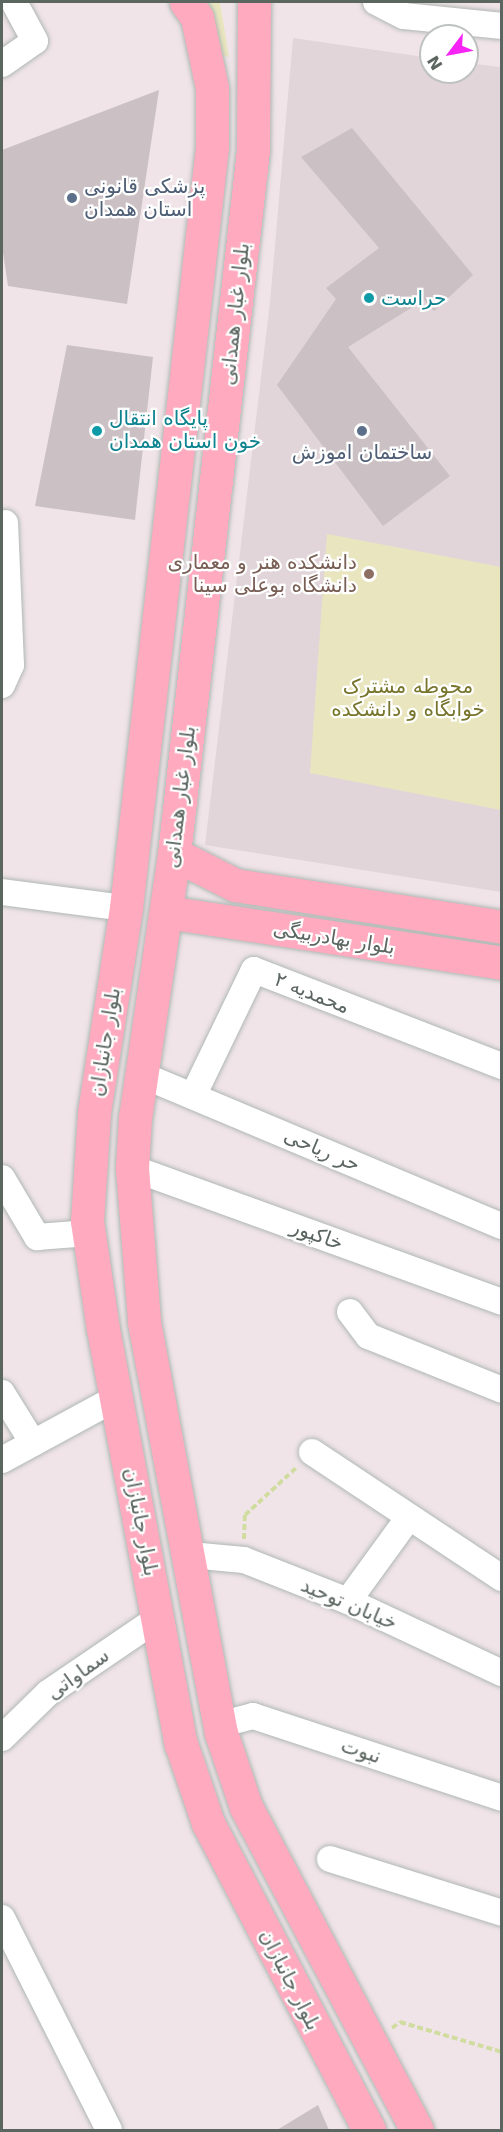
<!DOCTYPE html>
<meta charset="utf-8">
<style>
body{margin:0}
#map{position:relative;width:503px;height:2132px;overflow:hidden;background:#f0e4e8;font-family:"DejaVu Sans",Vazirmatn,sans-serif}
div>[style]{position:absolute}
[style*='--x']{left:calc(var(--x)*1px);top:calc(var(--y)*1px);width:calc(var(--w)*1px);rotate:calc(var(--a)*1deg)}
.education>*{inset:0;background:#e2d5d9}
.green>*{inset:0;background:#e9e6bf}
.building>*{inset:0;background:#cbc1c4}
.path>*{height:4px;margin-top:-2px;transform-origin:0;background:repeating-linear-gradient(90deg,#d1dca1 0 6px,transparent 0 9px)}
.roads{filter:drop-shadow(0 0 2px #b0b8b4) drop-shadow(0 0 2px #b0b8b4)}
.minor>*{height:26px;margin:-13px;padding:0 13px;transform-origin:13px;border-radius:13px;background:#fff}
.major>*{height:33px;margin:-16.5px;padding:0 16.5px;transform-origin:16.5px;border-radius:16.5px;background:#ffaabe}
.dots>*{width:16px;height:16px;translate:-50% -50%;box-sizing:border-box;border:3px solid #fff;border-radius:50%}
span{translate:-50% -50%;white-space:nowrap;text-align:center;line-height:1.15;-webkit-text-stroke:4.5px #fff;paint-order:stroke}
.service-label{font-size:20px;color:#4e5e75}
.left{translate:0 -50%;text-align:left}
.culture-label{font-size:20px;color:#0d838f}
.street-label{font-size:20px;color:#5c6661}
.education-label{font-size:20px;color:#785e54}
.right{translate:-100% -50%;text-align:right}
.park-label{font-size:20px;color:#77752b}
.frame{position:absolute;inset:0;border:3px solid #5c6661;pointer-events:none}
.north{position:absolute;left:419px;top:24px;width:60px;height:60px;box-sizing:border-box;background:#fff;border:2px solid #bec2c0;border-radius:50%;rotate:238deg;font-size:16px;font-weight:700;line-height:24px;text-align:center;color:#5c6661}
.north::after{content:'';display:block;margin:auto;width:21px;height:27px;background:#f624f4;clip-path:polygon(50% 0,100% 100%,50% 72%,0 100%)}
</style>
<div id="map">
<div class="education">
<i style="clip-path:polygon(293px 38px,431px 58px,431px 72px,467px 72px,467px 63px,501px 67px,501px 892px,205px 845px,270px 302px)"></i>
</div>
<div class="green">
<i style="clip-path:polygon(208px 2px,220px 2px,229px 57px,222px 56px)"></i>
<i style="clip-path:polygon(327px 534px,501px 567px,501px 810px,310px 773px)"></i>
</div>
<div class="building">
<i style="clip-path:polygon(159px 90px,127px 304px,8px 286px,2px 246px,2px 150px)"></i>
<i style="clip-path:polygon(352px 128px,473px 275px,434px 311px,424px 300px,348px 347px,450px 476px,383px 526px,277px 385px,336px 299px,326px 288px,379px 248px,301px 157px)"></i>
<i style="clip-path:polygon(67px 345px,153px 357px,135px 520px,35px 506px)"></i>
<i style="clip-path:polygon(318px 2105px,329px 2130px,277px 2130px)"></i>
</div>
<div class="path">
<i style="--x:244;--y:1539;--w:24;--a:-88"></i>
<i style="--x:245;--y:1515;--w:71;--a:-42.7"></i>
<i style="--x:392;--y:2028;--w:10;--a:-37"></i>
<i style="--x:400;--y:2022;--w:106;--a:16.4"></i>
</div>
<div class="roads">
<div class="minor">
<i style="--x:376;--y:2;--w:31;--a:27"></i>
<i style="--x:404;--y:16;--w:99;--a:5.8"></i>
<i style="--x:2;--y:64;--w:40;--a:-34.9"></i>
<i style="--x:35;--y:41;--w:44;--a:-118.3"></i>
<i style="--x:2;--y:685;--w:22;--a:-66"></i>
<i style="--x:11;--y:665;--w:142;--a:-92.4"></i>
<i style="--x:2;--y:892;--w:125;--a:7.4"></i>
<i style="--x:142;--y:1075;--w:390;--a:22.8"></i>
<i style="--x:193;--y:1096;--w:140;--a:-64.2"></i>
<i style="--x:254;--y:970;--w:266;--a:21.2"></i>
<i style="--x:132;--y:1168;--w:394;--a:19.9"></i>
<i style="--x:2;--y:1178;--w:69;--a:59.3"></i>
<i style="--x:37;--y:1237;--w:52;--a:-4.4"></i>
<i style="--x:350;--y:1312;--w:30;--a:53"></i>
<i style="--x:368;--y:1336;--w:144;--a:21.9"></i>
<i style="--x:2;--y:1393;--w:59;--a:58.2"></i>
<i style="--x:312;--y:1452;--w:228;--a:33.6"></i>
<i style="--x:2;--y:1460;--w:130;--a:-28.5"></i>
<i style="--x:190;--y:1555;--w:54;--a:5.3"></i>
<i style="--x:244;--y:1560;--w:112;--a:21.5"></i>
<i style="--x:348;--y:1601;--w:170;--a:25.1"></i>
<i style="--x:348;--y:1601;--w:104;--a:-54"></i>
<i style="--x:219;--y:1725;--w:35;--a:-15"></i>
<i style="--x:253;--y:1716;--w:262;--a:18.2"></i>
<i style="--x:2;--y:1738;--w:64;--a:-44.4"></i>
<i style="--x:48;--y:1693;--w:135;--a:-34.2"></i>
<i style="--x:330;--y:1859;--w:180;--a:17.4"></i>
<i style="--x:2;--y:1918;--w:237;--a:63.2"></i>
</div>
<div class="major">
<i style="--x:186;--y:2;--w:19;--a:55"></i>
<i style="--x:197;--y:18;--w:72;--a:77.9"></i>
<i style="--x:212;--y:88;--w:59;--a:90"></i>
<i style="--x:212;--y:147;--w:766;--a:96.45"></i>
<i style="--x:126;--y:908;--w:207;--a:98.9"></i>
<i style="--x:94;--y:1113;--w:108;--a:93.7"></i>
<i style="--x:87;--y:1221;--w:109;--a:81.6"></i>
<i style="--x:103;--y:1329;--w:422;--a:79.4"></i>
<i style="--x:181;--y:1744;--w:83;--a:71.1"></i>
<i style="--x:208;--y:1823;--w:347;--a:62.3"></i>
<i style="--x:254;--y:2;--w:148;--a:90.4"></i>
<i style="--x:253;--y:150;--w:708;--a:96.4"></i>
<i style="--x:174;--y:854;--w:266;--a:98.4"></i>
<i style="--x:135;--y:1117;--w:51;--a:93.4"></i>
<i style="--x:132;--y:1168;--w:154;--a:85.5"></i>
<i style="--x:144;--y:1322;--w:418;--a:79.4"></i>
<i style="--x:221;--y:1733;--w:78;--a:71.3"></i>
<i style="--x:246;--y:1807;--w:365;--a:62.1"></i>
<i style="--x:174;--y:854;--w:68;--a:26.9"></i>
<i style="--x:235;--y:885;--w:270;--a:8.9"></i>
<i style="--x:166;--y:912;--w:340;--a:8.6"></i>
</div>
</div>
<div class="dots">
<i style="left:72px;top:198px;background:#5c6f8a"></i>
<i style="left:369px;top:298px;background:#0f9aa8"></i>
<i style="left:97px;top:431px;background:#0f9aa8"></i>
<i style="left:362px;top:431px;background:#5c6f8a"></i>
<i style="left:369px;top:574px;background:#8d6e63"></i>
</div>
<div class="service-label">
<span class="left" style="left:84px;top:198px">پزشکی قانونی<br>استان همدان</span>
<span style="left:362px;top:452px">ساختمان اموزش</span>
</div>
<div class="culture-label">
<span class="left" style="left:381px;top:298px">حراست</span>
<span class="left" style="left:109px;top:430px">پایگاه انتقال<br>خون استان همدان</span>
</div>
<div class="street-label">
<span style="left:235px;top:314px;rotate:-84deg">بلوار غبار همدانی</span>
<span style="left:180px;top:797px;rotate:-83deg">بلوار غبار همدانی</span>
<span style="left:334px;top:938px;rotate:9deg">بلوار بهادربیگی</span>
<span style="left:312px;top:993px;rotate:22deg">محمدیه ۲</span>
<span style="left:105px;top:1042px;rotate:-81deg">بلوار جانبازان</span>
<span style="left:322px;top:1150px;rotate:23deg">حر ریاحی</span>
<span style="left:317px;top:1235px;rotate:20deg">خاکپور</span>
<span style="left:141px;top:1522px;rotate:79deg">بلوار جانبازان</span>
<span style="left:349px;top:1604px;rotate:23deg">خیابان توحید</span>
<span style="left:78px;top:1674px;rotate:-36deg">سماواتی</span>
<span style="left:361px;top:1751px;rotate:18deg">نبوت</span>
<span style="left:290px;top:1980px;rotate:63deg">بلوار جانبازان</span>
</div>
<div class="education-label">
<span class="right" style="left:357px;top:574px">دانشکده هنر و معماری<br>دانشگاه بوعلی سینا</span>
</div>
<div class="park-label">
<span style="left:408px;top:698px">محوطه مشترک<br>خوابگاه و دانشکده</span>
</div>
<div class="frame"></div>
<div class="north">N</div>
</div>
